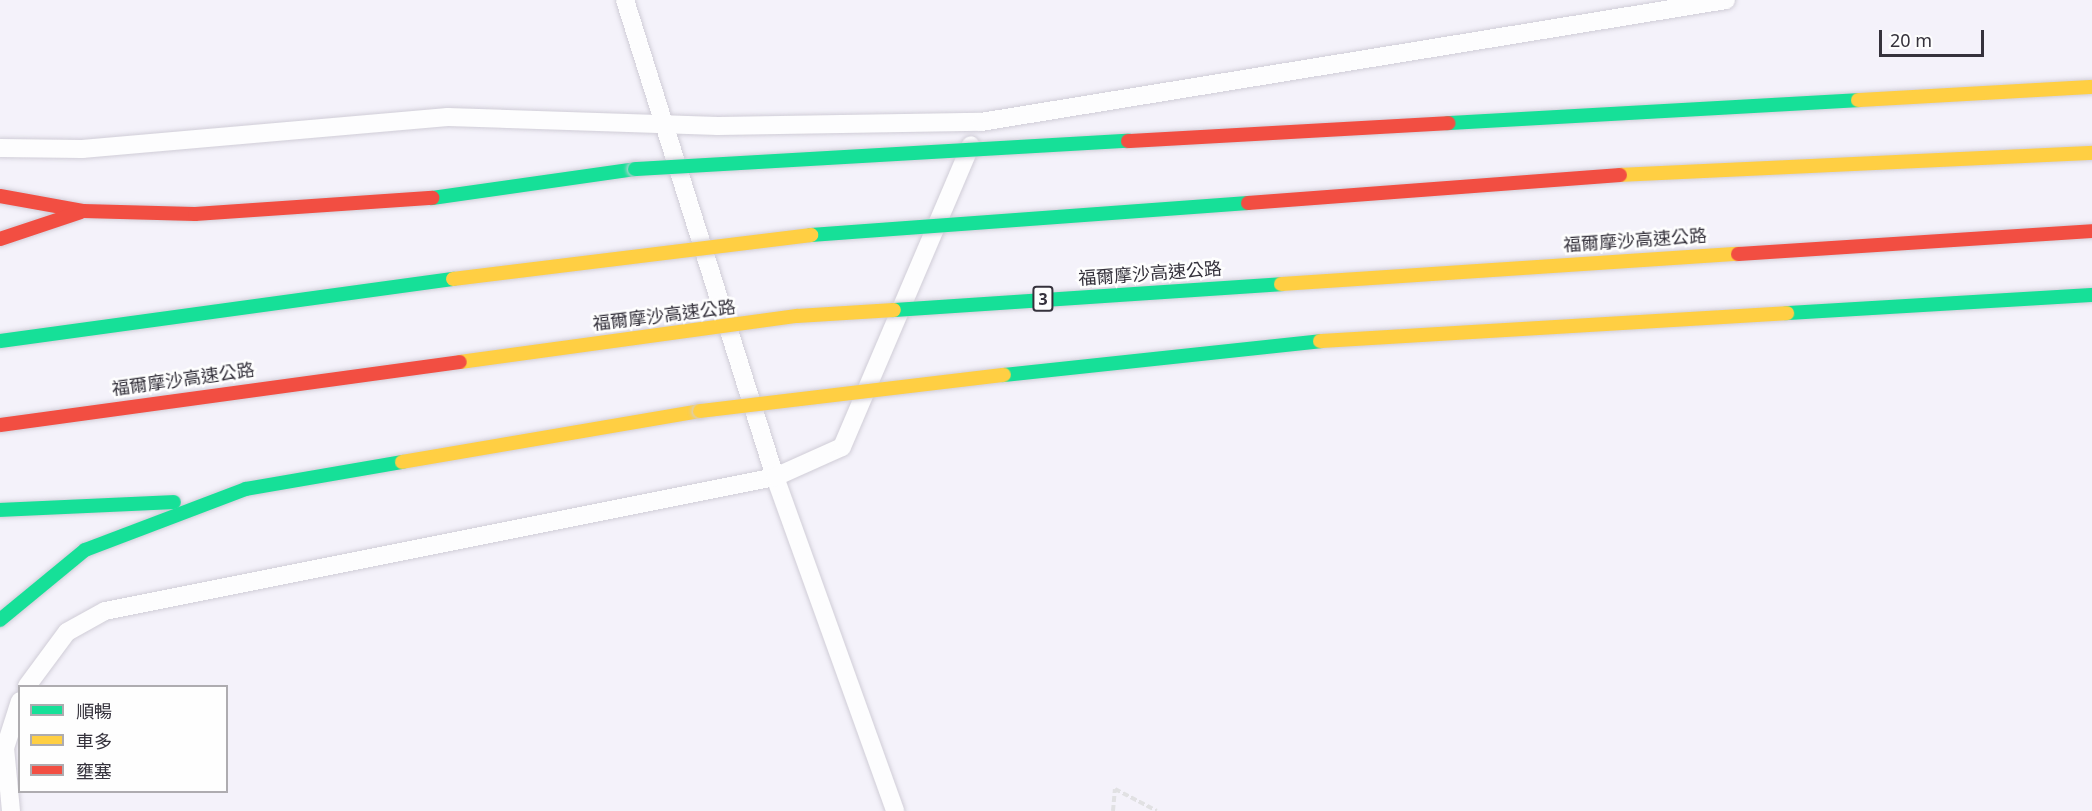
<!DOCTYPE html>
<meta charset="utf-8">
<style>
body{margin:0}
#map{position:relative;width:2092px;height:811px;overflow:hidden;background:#f4f2fa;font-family:"Noto Sans","Noto Sans TC",sans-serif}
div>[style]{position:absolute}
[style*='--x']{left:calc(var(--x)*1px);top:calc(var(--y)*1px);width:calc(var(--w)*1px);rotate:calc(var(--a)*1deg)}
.path>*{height:4px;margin-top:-2px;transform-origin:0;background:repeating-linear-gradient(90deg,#e1e1e3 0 6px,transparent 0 9px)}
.roads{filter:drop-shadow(0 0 2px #d0cdd7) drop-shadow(0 0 2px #d0cdd7)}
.lane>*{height:18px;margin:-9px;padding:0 9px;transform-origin:9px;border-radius:9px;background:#fdfdfe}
.fast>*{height:14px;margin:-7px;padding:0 7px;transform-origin:7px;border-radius:7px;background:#16e098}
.slow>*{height:14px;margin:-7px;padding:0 7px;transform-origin:7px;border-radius:7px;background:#ffcf43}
.jam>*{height:14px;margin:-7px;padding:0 7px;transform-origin:7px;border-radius:7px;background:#f24e42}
.bridges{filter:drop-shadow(0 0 2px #d0cdd7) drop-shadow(0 0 2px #d0cdd7)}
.fast-bridge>*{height:14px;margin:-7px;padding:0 7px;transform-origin:7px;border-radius:7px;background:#16e098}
.slow-bridge>*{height:14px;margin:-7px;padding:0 7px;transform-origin:7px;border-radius:7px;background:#ffcf43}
.jam-bridge>*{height:14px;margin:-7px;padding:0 7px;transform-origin:7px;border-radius:7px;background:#f24e42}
span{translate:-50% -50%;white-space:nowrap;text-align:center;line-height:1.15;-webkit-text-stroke:5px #fefefe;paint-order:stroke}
.shield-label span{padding:2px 4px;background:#fefefe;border:2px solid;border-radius:4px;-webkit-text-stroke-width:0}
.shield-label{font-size:16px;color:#35323c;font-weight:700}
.street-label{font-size:18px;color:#35323c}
.legend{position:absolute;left:18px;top:685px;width:210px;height:108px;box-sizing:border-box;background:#fefefe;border:2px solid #aeacb0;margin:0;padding:8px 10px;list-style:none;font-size:18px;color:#35323c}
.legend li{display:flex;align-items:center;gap:12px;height:30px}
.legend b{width:30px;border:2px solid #aeacb0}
.scale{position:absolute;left:1879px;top:30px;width:105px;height:27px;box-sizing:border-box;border:3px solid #35323c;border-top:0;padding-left:8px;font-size:18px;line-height:21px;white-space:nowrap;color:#35323c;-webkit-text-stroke:4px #fefefe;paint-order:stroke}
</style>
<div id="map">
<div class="path">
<i style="--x:1113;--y:811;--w:22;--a:-85"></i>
<i style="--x:1115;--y:789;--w:47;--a:27.6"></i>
</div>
<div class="roads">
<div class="lane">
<i style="--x:625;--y:0;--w:500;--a:72.54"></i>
<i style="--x:775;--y:477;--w:355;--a:70.2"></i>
<i style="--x:0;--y:148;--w:82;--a:0.7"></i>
<i style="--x:82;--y:149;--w:367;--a:-5"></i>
<i style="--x:448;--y:117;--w:270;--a:1.9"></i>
<i style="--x:718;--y:126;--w:263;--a:-0.9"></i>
<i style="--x:981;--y:122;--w:755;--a:-9.3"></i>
<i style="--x:27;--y:686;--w:67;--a:-53.5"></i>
<i style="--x:67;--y:632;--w:43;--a:-28.9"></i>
<i style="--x:105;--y:611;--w:683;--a:-11.31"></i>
<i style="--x:775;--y:477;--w:73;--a:-24.1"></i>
<i style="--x:842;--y:447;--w:328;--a:-66.9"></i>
<i style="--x:11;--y:811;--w:63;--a:-95.4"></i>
<i style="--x:5;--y:748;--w:49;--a:-72.3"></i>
</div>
<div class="fast">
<i style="--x:432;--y:198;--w:205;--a:-8.1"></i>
<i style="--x:0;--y:510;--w:174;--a:-2.6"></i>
<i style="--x:0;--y:620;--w:110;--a:-39.5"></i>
<i style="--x:85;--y:550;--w:172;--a:-20.8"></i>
<i style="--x:246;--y:489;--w:158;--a:-9.8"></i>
</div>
<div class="slow">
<i style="--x:402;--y:462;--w:302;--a:-9.7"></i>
</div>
<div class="jam">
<i style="--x:0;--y:196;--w:84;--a:10.2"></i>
<i style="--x:83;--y:211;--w:112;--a:1.5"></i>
<i style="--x:195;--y:214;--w:238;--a:-3.9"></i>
<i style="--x:0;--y:239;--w:85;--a:-18.4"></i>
</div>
</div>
<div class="bridges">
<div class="fast-bridge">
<i style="--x:1448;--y:123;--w:411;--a:-3.2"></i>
<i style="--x:635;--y:169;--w:494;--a:-3.3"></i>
<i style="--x:811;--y:235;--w:438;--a:-4.2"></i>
<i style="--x:894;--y:310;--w:388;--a:-3.8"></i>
<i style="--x:1787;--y:313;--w:306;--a:-3.4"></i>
<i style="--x:0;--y:341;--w:457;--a:-7.8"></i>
<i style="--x:1004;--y:375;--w:318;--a:-6.1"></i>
</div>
<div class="slow-bridge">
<i style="--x:1858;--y:100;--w:234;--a:-3.2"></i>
<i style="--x:1620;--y:175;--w:473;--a:-2.7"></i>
<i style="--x:453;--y:279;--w:361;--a:-7"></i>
<i style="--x:1281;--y:284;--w:458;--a:-3.8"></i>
<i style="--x:1320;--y:341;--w:468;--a:-3.4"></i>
<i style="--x:460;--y:362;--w:340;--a:-7.8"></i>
<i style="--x:797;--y:316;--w:97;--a:-3.5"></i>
<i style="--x:700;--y:411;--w:306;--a:-6.8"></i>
</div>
<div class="jam-bridge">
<i style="--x:1128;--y:141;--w:321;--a:-3.2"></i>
<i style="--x:1248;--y:203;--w:373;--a:-4.3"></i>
<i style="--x:1738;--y:254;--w:355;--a:-3.7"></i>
<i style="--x:0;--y:425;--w:464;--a:-7.8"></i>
</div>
</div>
<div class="shield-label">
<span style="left:1043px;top:299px">3</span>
</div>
<div class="street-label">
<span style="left:1635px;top:240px;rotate:-4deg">福爾摩沙高速公路</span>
<span style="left:1150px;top:273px;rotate:-4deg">福爾摩沙高速公路</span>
<span style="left:664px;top:315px;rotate:-7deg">福爾摩沙高速公路</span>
<span style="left:183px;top:379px;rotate:-8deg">福爾摩沙高速公路</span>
</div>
<ul class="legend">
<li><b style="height:8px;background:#16e098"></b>順暢</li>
<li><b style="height:8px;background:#ffcf43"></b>車多</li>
<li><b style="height:8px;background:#f24e42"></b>壅塞</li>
</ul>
<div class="scale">20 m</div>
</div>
